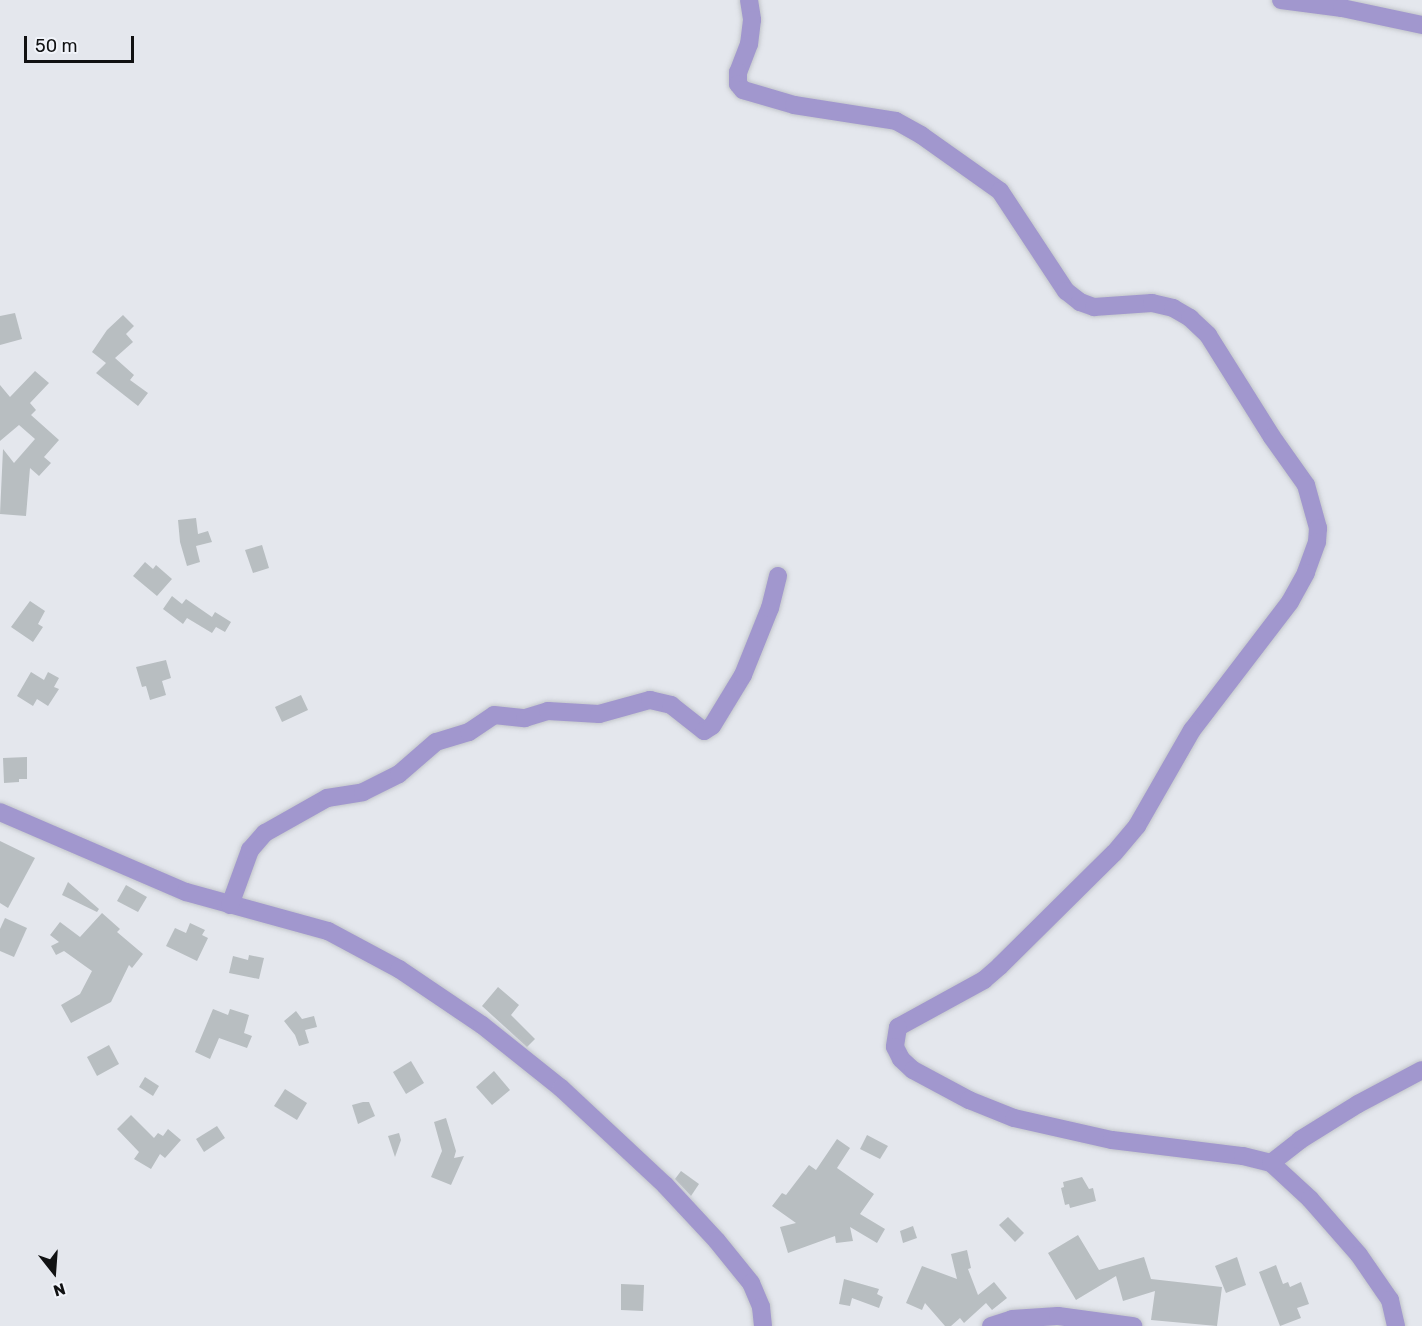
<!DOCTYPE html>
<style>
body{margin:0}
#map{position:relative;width:1422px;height:1326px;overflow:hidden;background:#e4e7ed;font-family:Rubik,sans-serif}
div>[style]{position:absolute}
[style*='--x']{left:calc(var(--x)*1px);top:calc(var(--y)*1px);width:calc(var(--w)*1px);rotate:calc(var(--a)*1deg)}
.building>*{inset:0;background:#b8bec1}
.roads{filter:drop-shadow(0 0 2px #c2c5ca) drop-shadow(0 0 2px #c2c5ca)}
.minor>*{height:18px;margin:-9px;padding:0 9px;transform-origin:9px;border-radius:9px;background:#a197ce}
span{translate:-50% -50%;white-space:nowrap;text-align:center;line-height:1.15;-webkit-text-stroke:4.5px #f1f4fa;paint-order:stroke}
.north{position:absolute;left:24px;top:1242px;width:60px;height:60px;-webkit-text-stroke:4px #f1f4fa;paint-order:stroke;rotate:163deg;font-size:16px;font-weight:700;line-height:24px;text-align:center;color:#111213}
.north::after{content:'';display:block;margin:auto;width:21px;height:27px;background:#111213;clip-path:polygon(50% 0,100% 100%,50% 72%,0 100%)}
.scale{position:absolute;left:24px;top:36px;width:110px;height:27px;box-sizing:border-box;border:3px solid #111213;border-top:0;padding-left:8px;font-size:18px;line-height:21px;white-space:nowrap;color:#111213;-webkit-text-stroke:4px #f1f4fa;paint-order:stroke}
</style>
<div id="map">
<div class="building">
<i style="clip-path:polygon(15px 313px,22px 339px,0 345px,0 316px)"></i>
<i style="clip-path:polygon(123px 315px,134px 326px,126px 334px,133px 342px,115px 358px,134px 375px,130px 380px,148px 393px,138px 406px,96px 373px,106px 363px,92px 352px,107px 330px)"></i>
<i style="clip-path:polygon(35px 371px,49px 383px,30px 403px,36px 410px,31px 415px,59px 440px,44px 457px,51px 463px,39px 476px,30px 468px,26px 516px,0 514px,3px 449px,14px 463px,35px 439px,19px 425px,0 441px,0 385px,10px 397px)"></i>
<i style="clip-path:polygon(196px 518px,198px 534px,208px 531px,212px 542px,196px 546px,200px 562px,187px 566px,180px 542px,178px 520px)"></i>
<i style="clip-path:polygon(262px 545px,269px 568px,253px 573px,245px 550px)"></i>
<i style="clip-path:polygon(145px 562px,153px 569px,156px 565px,172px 579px,157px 596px,133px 576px)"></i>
<i style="clip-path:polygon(172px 596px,182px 604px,186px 599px,212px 617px,215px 612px,231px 622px,225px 632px,216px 627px,212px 633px,187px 618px,183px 624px,163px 609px)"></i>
<i style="clip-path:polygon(30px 601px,45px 611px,38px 624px,43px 627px,33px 642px,11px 627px)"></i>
<i style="clip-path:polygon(166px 660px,171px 678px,162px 681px,166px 695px,150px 700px,146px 686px,142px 687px,136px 667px)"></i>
<i style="clip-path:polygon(31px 672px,44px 680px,48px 672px,59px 678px,54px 687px,59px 689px,48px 706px,37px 699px,33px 706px,17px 696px)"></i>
<i style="clip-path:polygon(301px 695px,308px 710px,282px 722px,275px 707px)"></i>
<i style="clip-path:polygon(27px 757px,27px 779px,19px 779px,19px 782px,4px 783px,3px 758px)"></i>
<i style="clip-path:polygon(0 841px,35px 858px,8px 908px,0 903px)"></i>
<i style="clip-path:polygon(68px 882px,99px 909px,97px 912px,62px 895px)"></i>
<i style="clip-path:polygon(126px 885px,147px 897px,138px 912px,117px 901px)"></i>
<i style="clip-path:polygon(102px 913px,120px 929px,117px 932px,143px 954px,132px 968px,129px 965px,111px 1002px,71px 1023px,61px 1005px,80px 994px,92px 971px,64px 951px,56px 955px,51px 946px,59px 942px,50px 935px,60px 922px,80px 937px)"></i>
<i style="clip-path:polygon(5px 918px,27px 928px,14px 957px,0 951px,0 929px)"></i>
<i style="clip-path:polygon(190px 923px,205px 930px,202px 935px,208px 938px,197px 961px,166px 946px,175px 928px,186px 933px)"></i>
<i style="clip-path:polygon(249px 955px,264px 958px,259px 979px,229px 973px,233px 956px,248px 960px)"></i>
<i style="clip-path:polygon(498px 987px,519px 1005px,511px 1015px,535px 1039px,527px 1047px,482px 1006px)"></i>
<i style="clip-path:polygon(213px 1009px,228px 1015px,230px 1009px,249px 1015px,244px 1033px,252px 1036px,247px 1048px,219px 1038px,210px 1059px,195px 1052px)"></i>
<i style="clip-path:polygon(296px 1011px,302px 1019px,314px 1016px,317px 1027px,305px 1030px,309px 1043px,299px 1046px,295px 1035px,284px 1021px)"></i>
<i style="clip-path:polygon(109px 1045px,119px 1064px,97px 1076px,87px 1057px)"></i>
<i style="clip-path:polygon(411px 1061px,424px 1083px,406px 1094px,393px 1072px)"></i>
<i style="clip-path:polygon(494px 1071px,510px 1090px,492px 1105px,476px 1087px)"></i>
<i style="clip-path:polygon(145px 1077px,159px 1086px,153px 1096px,139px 1087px)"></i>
<i style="clip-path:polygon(285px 1089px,307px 1103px,297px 1120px,274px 1106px)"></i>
<i style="clip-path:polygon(363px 1102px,369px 1102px,375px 1116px,358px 1124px,352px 1105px)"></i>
<i style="clip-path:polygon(131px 1115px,154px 1138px,158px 1133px,163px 1136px,168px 1129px,181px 1140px,165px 1158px,160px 1154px,151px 1169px,134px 1159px,139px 1152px,117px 1129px)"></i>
<i style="clip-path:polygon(446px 1118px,456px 1151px,454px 1158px,464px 1156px,451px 1185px,431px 1177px,442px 1151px,434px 1122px)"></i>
<i style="clip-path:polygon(217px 1126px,225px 1138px,204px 1152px,196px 1139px)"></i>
<i style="clip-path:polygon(399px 1133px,401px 1140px,395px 1157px,388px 1136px)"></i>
<i style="clip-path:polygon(867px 1135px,888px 1146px,880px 1159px,860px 1149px)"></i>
<i style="clip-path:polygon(837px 1139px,850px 1148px,837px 1168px,874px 1194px,860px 1214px,885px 1229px,877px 1243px,850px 1227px,853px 1241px,836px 1243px,835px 1236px,788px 1253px,780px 1227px,796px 1223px,772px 1206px,782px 1193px,786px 1195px,809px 1165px,816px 1170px)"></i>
<i style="clip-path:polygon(681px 1171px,699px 1184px,691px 1196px,675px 1179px)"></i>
<i style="clip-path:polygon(1082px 1177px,1089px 1189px,1093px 1188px,1096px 1201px,1070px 1208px,1069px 1204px,1065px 1205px,1061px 1188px,1064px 1187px,1063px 1182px)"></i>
<i style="clip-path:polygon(1008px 1217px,1024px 1233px,1015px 1242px,999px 1225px)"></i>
<i style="clip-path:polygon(913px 1226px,917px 1238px,903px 1243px,900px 1231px)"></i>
<i style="clip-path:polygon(1078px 1235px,1099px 1270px,1144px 1257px,1151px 1279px,1222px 1287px,1217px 1326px,1151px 1320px,1155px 1291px,1123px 1301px,1116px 1276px,1076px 1300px,1048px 1253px)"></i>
<i style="clip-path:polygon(967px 1250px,971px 1268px,968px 1269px,978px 1295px,994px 1282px,1007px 1298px,992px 1310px,986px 1303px,964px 1323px,960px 1318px,951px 1326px,945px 1326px,925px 1303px,922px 1310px,906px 1303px,922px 1266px,957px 1279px,951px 1254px)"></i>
<i style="clip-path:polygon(1237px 1257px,1246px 1285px,1226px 1293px,1215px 1266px)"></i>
<i style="clip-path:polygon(1276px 1265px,1283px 1284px,1288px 1282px,1290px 1287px,1301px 1282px,1309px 1304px,1297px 1308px,1301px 1318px,1280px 1326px,1259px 1272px)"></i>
<i style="clip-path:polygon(844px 1279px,879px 1289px,877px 1294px,883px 1297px,879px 1308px,852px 1298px,850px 1306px,839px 1304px)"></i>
<i style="clip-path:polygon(621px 1284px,644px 1285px,643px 1311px,621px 1310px)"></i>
</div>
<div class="roads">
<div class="minor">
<i style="--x:749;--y:0;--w:20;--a:81"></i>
<i style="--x:752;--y:20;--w:24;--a:97"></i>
<i style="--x:749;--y:44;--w:30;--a:111"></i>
<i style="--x:738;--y:72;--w:12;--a:90"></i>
<i style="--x:738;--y:84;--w:8;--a:50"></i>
<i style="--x:743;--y:90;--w:53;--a:16.4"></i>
<i style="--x:794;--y:105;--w:103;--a:8.9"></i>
<i style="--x:896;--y:121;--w:29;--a:29"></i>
<i style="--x:921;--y:135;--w:97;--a:35.3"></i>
<i style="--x:1000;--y:191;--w:120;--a:56.6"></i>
<i style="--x:1066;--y:291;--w:18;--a:38"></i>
<i style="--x:1080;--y:302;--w:15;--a:20"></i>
<i style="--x:1094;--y:307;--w:58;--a:-3.9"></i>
<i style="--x:1152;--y:303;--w:22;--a:13"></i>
<i style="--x:1173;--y:308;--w:20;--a:30"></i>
<i style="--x:1190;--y:318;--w:25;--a:43"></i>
<i style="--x:1208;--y:335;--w:120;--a:57.9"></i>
<i style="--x:1272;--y:437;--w:59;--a:54.7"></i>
<i style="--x:1306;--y:485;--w:45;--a:74.4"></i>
<i style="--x:1318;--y:528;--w:14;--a:94"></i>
<i style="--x:1317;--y:542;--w:33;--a:110"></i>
<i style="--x:1306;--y:573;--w:33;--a:119"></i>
<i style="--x:1290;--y:602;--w:161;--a:127.4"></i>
<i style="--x:1192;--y:730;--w:111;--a:119.8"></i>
<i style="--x:1137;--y:826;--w:35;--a:130"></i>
<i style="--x:1114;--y:853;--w:161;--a:135.3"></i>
<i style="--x:1000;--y:966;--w:21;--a:139"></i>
<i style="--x:984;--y:980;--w:98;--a:151.3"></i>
<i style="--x:898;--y:1027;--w:20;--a:99"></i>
<i style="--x:895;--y:1047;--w:13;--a:63"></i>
<i style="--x:901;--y:1059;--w:16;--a:43"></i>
<i style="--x:913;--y:1070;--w:64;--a:28.2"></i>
<i style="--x:969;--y:1100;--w:48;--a:21.8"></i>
<i style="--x:1014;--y:1118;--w:100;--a:12.7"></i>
<i style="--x:1112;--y:1140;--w:132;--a:7"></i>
<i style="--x:1243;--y:1156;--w:29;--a:14"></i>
<i style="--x:1271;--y:1163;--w:53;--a:42.7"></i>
<i style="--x:1310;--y:1199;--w:74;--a:48.8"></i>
<i style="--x:1359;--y:1255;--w:55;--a:55.4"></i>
<i style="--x:1390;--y:1300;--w:27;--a:77"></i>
<i style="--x:1281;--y:0;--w:62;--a:7.5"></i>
<i style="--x:1342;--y:8;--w:82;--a:12"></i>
<i style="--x:0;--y:812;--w:202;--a:23.3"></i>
<i style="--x:186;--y:892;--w:147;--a:15.4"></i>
<i style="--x:328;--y:931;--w:81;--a:28.2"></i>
<i style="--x:399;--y:969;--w:100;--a:34"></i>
<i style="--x:482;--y:1025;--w:101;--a:38.6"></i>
<i style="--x:561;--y:1088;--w:142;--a:43"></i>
<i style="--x:665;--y:1185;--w:76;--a:47.1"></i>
<i style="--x:717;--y:1241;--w:54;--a:51"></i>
<i style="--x:751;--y:1283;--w:26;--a:67"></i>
<i style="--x:761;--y:1307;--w:19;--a:84"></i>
<i style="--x:230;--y:905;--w:59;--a:-70"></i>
<i style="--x:250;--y:850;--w:23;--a:-49"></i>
<i style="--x:265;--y:833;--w:71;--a:-29.4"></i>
<i style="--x:327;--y:798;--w:36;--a:-9"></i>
<i style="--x:363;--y:792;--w:40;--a:-26.6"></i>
<i style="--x:399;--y:774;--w:49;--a:-40.9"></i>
<i style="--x:436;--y:742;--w:34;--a:-17"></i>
<i style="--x:469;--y:732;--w:30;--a:-34"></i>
<i style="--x:494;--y:715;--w:31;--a:6"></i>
<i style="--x:525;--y:718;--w:24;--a:-17"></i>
<i style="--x:548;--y:711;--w:51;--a:3.4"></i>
<i style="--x:599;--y:714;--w:53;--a:-15.4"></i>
<i style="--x:650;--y:700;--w:22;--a:13"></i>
<i style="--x:671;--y:705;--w:42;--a:38.2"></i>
<i style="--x:704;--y:731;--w:9;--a:-32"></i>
<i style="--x:712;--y:726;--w:60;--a:-58.7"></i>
<i style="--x:743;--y:675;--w:72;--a:-68.1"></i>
<i style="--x:770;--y:608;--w:33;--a:-76"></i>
<i style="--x:1271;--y:1163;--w:37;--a:-38"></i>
<i style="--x:1300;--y:1140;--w:68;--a:-31.8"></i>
<i style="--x:1358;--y:1104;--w:72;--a:-28"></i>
<i style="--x:991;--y:1326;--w:22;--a:-18"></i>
<i style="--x:1012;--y:1319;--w:46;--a:-3.7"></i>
<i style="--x:1058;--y:1316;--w:76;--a:7.6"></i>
</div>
</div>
<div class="north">N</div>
<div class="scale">50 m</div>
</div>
